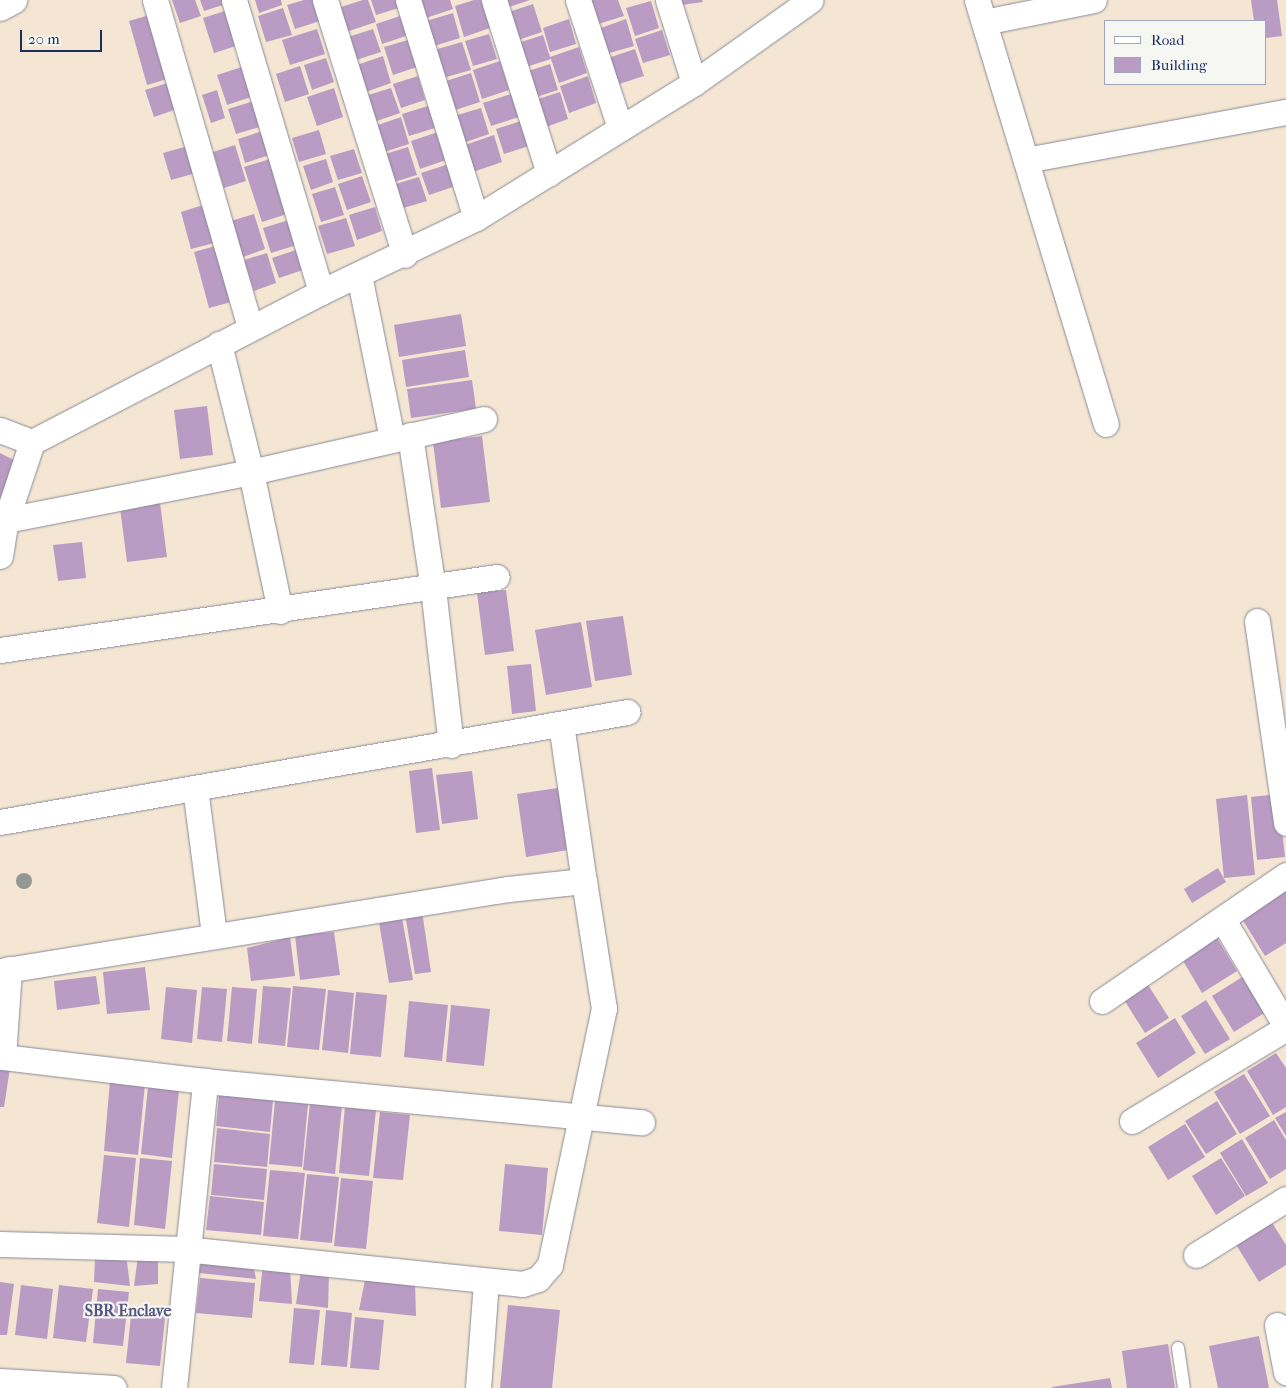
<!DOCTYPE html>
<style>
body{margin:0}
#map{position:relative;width:1286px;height:1388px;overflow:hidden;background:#f4e6d2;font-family:"IM FELL French Canon",serif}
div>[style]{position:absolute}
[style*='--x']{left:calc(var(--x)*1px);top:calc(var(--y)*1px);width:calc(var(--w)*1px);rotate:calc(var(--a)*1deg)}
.building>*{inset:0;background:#ba9bc4}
.roads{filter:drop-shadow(0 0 1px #888a98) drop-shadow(0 0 1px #888a98)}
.service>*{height:12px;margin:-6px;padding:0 6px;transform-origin:6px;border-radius:6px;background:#fff}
.minor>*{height:25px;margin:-12.5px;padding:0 12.5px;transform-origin:12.5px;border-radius:12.5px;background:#fff}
.tertiary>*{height:28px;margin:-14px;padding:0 14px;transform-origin:14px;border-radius:14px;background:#fff}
.trees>*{width:16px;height:16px;margin:-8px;border-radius:50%;background:#949895}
span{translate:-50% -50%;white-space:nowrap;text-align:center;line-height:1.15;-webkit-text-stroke:4.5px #f6f6f2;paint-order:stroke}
.neighbourhood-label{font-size:16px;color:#535582;font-weight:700}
.legend{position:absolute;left:1104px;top:20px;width:162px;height:65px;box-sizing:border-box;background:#f6f6f2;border:1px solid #9ea6b7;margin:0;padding:6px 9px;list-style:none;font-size:15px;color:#1b2f5e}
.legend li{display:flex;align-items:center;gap:10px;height:25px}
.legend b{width:25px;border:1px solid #9ea6b7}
.scale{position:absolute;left:20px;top:30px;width:82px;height:22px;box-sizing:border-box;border:2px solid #1b2f5e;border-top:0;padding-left:6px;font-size:15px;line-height:18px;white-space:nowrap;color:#1b2f5e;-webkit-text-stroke:4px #f6f6f2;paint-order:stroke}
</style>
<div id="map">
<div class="building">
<i style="clip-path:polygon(172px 0,195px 0,201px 16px,180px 23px)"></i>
<i style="clip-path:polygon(200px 0,225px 0,226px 4px,204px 11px)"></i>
<i style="clip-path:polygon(255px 0,281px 0,282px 5px,259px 13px)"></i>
<i style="clip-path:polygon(304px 0,313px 0,320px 21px,295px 29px,287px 5px)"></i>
<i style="clip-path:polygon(363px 0,368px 0,376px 22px,346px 32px,338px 8px)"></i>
<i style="clip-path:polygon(371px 0,399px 0,402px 7px,376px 15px)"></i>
<i style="clip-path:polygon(420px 0,450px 0,453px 9px,426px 18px)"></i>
<i style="clip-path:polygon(474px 0,481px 0,490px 28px,464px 37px,455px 6px)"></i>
<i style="clip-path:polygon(506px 0,530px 0,509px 7px)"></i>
<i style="clip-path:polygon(587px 0,618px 0,624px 16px,595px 25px)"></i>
<i style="clip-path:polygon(673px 0,702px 0,703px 2px,674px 6px)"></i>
<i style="clip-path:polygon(1251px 0,1277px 0,1282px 36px,1265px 38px,1265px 21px,1254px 21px)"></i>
<i style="clip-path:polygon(651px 1px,659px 28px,635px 36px,626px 8px)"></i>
<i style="clip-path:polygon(533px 4px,542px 32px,518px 40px,509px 12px)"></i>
<i style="clip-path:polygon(283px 8px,292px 35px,266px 42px,258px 16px)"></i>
<i style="clip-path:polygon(228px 10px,239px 45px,214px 53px,203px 18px)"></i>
<i style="clip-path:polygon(453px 13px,460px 38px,434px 46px,426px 21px)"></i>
<i style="clip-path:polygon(153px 14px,171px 78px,147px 85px,129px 21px)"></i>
<i style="clip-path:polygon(400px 16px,406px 36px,382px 44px,376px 24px)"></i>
<i style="clip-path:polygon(569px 19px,576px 44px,550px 52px,543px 28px)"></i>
<i style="clip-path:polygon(626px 19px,634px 46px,606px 54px,598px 29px)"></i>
<i style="clip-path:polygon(317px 29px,325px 54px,290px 65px,282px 40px)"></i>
<i style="clip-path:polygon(373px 29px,381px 52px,356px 60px,348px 37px)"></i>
<i style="clip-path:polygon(662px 30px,670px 55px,643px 63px,635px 39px)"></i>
<i style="clip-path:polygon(489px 34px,497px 59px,473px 66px,465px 41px)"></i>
<i style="clip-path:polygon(543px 35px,550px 57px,579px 47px,587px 73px,559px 83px,551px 59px,526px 67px,518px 43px)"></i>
<i style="clip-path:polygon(408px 40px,417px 67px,393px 75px,384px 47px)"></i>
<i style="clip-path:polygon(462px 42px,471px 70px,443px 78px,434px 50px)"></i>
<i style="clip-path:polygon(635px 49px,644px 76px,616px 85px,608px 58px)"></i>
<i style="clip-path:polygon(383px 56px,391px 83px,363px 93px,354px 66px)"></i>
<i style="clip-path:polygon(326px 58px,334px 82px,312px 90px,304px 65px)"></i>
<i style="clip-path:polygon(500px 61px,509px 90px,482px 99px,473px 70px)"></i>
<i style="clip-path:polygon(550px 64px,558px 90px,533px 98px,525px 72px)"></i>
<i style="clip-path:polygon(245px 66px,254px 96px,227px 105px,217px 75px)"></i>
<i style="clip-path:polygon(300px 66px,309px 94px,285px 102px,276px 74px)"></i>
<i style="clip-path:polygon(471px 73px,480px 102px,452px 111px,443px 82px)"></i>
<i style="clip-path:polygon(418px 76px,425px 100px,401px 108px,393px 84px)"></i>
<i style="clip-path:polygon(588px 76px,596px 103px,569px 113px,560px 86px)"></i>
<i style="clip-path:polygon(171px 82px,180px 108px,154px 117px,145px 90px)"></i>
<i style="clip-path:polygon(334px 88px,343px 117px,317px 126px,307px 97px)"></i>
<i style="clip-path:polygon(391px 88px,400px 113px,374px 122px,365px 96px)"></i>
<i style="clip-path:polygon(217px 90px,225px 118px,211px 123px,202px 95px)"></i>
<i style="clip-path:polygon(560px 92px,568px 119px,543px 128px,535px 100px)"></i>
<i style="clip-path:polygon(511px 94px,519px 117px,491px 126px,483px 103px)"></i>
<i style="clip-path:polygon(254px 101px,263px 126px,236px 134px,228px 109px)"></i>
<i style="clip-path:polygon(428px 106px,435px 128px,409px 136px,402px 114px)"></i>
<i style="clip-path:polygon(481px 108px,489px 134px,463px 143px,454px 116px)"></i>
<i style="clip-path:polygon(401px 117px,409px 144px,381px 153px,372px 127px)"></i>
<i style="clip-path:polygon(524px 120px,532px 145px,504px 154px,496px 129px)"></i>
<i style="clip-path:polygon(266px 130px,273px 154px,245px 163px,238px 139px)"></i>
<i style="clip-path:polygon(319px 130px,326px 154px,299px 162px,292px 138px)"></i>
<i style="clip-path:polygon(438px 132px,446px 160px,420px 169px,411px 141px)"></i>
<i style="clip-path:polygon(494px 135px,502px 162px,473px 172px,465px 145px)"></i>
<i style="clip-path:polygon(235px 145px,246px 181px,224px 188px,213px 152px)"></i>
<i style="clip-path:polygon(188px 146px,196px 173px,171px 180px,163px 153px)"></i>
<i style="clip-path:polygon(408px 147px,417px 175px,394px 182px,385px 154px)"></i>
<i style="clip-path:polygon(354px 149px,362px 173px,338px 180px,330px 156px)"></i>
<i style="clip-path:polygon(273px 158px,290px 213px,262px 222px,244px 167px)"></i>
<i style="clip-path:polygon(326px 159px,333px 182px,311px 190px,303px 166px)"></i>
<i style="clip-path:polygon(449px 164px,456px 186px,429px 195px,421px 173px)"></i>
<i style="clip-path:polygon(362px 176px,371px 202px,347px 210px,338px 184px)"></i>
<i style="clip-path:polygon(419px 177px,427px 201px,400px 209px,392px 185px)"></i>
<i style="clip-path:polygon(335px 187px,344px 215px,321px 222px,312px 194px)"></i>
<i style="clip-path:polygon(203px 205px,214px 243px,191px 249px,181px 212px)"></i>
<i style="clip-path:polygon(375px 207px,382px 231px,357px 240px,349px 215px)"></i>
<i style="clip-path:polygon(254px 214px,265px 249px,243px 257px,231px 221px)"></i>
<i style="clip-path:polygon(346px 218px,355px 246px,327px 254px,318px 226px)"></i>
<i style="clip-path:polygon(292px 219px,300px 244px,271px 253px,263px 228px)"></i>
<i style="clip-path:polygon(219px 245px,235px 301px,209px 308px,194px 252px)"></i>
<i style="clip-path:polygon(302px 248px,309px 268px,279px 278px,272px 258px)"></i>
<i style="clip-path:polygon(267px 253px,276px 283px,254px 291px,244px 260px)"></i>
<i style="clip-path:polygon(461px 314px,466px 346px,399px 357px,394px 325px)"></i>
<i style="clip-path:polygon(465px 350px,469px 377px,406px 387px,402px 360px)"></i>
<i style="clip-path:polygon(472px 380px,476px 409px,411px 418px,407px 389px)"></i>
<i style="clip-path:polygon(207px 406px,213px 455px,180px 459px,174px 410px)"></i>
<i style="clip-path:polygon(482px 436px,490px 502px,441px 508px,433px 442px)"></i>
<i style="clip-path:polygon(0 453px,22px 464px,0 510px)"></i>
<i style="clip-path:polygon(159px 495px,167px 557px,127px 562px,119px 500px)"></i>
<i style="clip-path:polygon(82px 542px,86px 578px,58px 581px,53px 545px)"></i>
<i style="clip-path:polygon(506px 590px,514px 651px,485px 655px,477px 593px)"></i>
<i style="clip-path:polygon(623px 616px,632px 675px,595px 681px,586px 621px)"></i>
<i style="clip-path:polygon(581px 622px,592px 687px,546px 695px,535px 630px)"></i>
<i style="clip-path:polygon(531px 664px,536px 711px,512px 714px,507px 666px)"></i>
<i style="clip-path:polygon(432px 768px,440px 830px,416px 833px,409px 771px)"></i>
<i style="clip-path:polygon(472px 771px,478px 819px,442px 824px,436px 775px)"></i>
<i style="clip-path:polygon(564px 787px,574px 849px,526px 857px,517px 794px)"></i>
<i style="clip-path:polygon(1278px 794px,1285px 857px,1257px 860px,1251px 797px)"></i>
<i style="clip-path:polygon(1247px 795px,1255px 875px,1224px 878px,1216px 799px)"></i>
<i style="clip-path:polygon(1218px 868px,1226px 882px,1192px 903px,1184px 889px)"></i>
<i style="clip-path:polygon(1286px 891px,1286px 943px,1265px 956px,1242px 919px)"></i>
<i style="clip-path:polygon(400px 906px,413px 980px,389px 983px,377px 910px)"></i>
<i style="clip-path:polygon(422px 911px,431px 972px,415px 974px,405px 914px)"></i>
<i style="clip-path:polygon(334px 932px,340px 975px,300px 980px,295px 935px)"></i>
<i style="clip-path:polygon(290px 937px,295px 976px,251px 981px,247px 948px)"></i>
<i style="clip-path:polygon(1217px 938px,1237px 971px,1202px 993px,1182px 959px)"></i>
<i style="clip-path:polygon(145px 967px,150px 1010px,107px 1014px,103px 972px)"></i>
<i style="clip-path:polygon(1247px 974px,1269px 1010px,1234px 1032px,1212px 996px)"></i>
<i style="clip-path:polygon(96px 976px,100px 1004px,57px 1010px,54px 981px)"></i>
<i style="clip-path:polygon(1145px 980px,1169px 1018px,1145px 1033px,1121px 995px)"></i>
<i style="clip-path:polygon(263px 986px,291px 988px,285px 1046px,258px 1043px)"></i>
<i style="clip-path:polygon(293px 986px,326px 989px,319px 1050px,287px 1047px)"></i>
<i style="clip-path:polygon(166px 987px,197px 990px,192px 1043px,161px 1039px)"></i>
<i style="clip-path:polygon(202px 987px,227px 989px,222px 1042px,197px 1039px)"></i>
<i style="clip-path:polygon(232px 987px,257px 989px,252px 1044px,227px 1041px)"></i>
<i style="clip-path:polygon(328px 990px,354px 993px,348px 1053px,322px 1050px)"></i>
<i style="clip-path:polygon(356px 992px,387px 995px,381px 1057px,350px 1054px)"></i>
<i style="clip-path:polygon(1206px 1000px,1230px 1039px,1205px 1054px,1181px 1016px)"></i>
<i style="clip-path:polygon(409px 1001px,448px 1005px,442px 1061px,404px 1057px)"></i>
<i style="clip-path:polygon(451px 1005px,490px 1009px,484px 1066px,446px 1062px)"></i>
<i style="clip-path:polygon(1175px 1018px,1196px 1053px,1158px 1078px,1136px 1043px)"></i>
<i style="clip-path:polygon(1276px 1053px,1286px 1068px,1286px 1107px,1273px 1115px,1247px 1071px)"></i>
<i style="clip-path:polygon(0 1066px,10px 1068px,4px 1107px,0 1107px)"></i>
<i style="clip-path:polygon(1244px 1074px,1270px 1116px,1240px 1134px,1214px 1092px)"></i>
<i style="clip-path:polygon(110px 1080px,145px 1084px,138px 1155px,104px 1151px)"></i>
<i style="clip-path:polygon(148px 1087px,179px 1090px,172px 1158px,141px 1154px)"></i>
<i style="clip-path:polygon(219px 1094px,273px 1100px,270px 1132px,216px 1126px)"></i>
<i style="clip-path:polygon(275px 1101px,308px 1104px,302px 1167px,269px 1164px)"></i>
<i style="clip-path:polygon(1217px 1101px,1237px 1134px,1206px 1154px,1185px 1121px)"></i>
<i style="clip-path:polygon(310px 1103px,342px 1106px,335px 1174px,303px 1170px)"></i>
<i style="clip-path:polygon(345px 1106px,376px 1110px,369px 1176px,339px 1173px)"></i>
<i style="clip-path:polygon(380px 1112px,410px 1115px,403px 1180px,373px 1178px)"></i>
<i style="clip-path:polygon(1286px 1112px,1286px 1136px,1275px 1118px)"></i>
<i style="clip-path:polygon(1274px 1120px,1286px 1140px,1286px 1169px,1270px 1179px,1245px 1138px)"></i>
<i style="clip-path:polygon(1185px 1124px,1205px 1157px,1168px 1180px,1148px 1147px)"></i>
<i style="clip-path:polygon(217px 1128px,270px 1134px,267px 1167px,214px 1162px)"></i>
<i style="clip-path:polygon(1242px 1139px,1268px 1183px,1246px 1196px,1220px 1153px)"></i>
<i style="clip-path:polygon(104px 1155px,136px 1158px,129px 1227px,97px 1223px)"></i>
<i style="clip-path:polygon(140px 1158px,172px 1161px,165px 1229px,134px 1225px)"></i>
<i style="clip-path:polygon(1221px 1158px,1245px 1196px,1216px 1215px,1192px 1176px)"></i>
<i style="clip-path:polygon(214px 1164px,267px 1169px,264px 1200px,211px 1195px)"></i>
<i style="clip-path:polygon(505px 1164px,548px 1168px,542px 1235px,499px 1231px)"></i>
<i style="clip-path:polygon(270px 1170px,305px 1173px,298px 1239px,263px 1236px)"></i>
<i style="clip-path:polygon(307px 1174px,339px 1177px,332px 1243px,300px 1240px)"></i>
<i style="clip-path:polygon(341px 1178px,373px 1181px,366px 1249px,334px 1246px)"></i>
<i style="clip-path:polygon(210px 1196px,264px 1202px,261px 1235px,206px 1230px)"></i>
<i style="clip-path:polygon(1271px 1221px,1286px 1245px,1286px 1265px,1259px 1282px,1235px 1243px)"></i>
<i style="clip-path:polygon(126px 1254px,130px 1286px,94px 1282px,95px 1258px)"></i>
<i style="clip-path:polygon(138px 1256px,158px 1258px,158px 1284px,134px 1286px)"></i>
<i style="clip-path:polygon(202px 1258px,253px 1264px,256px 1279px,199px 1273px)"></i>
<i style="clip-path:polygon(263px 1264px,290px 1267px,292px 1304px,259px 1301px)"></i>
<i style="clip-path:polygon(301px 1270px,329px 1273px,328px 1308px,296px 1304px)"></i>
<i style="clip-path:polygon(366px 1275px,415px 1283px,416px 1316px,359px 1310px)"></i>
<i style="clip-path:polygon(200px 1278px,255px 1283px,252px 1318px,196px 1313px)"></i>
<i style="clip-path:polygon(0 1282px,14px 1284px,7px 1335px,0 1335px)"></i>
<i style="clip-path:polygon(21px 1285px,53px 1289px,47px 1339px,15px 1335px)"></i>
<i style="clip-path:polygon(59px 1285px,93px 1289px,86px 1342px,53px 1338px)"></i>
<i style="clip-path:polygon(98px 1289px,129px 1292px,123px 1346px,93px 1343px)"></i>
<i style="clip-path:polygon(508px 1305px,560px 1310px,552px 1388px,500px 1388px)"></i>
<i style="clip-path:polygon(132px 1306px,166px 1309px,160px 1366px,126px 1363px)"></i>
<i style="clip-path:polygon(294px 1308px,320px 1310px,314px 1365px,289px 1363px)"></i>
<i style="clip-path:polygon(326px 1310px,352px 1313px,347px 1367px,321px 1365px)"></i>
<i style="clip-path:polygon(355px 1317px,384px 1320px,379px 1370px,350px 1368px)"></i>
<i style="clip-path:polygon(1259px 1336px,1269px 1388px,1218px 1388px,1209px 1346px)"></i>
<i style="clip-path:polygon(1168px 1344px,1175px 1388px,1127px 1388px,1122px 1351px)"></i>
<i style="clip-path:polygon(1110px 1378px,1112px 1388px,1052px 1388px,1052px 1387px)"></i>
</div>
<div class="roads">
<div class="service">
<i style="--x:1178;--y:1348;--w:40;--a:81.5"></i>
</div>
<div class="minor">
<i style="--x:155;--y:0;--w:341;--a:73.8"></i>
<i style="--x:234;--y:0;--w:305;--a:73.4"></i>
<i style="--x:325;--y:0;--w:267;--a:72.6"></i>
<i style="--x:408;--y:0;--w:228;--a:72.7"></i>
<i style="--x:494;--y:0;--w:182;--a:72.4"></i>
<i style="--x:578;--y:0;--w:135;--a:71.8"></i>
<i style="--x:668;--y:0;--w:87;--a:72.6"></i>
<i style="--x:977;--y:0;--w:443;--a:73.1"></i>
<i style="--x:984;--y:22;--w:112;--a:-11.3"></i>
<i style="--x:1026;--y:160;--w:264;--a:-10.5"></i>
<i style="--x:359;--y:275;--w:167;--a:78.6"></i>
<i style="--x:219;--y:344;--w:132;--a:76"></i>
<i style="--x:251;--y:472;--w:142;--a:78.2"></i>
<i style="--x:0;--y:430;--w:34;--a:21"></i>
<i style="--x:410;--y:435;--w:155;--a:81.5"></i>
<i style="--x:433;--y:588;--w:158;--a:83.5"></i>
<i style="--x:6;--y:520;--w:250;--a:-11.1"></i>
<i style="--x:251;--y:472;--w:239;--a:-12.8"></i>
<i style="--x:0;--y:556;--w:36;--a:-81"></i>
<i style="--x:6;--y:520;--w:82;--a:-71.6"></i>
<i style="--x:32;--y:442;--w:326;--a:-27.4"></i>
<i style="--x:321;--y:292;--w:172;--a:-25.5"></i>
<i style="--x:476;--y:218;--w:256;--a:-31.8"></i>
<i style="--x:694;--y:83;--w:143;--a:-35.4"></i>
<i style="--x:1257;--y:621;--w:204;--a:81.8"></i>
<i style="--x:0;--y:650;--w:502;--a:-8.36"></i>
<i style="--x:561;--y:724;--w:159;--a:81.7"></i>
<i style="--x:195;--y:788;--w:147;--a:82.6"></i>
<i style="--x:0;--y:822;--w:637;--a:-9.95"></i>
<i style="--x:1223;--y:920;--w:123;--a:59.3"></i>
<i style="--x:9;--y:969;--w:88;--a:93.9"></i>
<i style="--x:3;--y:1057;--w:203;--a:6.8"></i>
<i style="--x:205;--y:1081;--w:439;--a:5.4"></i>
<i style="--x:0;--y:971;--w:515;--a:-9.17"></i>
<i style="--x:508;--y:889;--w:76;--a:-6"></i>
<i style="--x:584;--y:881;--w:129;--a:81.1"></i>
<i style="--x:604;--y:1008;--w:263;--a:101.9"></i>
<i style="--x:550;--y:1265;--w:18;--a:131"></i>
<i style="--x:538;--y:1279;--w:16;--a:162"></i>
<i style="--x:523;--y:1284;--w:338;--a:-174.1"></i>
<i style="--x:187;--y:1249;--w:187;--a:-178.5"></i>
<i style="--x:1102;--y:1001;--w:223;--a:-34.4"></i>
<i style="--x:1132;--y:1121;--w:180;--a:-31.1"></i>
<i style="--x:1196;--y:1255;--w:106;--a:-31.9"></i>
<i style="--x:1277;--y:1325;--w:48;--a:79.2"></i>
<i style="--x:0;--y:1381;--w:114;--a:3.5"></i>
<i style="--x:174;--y:1388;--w:309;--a:-84.2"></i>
<i style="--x:478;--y:1388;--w:106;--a:-85.7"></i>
</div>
<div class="tertiary">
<i style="--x:0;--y:7;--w:15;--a:-28"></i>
</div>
</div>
<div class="trees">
<i style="left:24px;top:881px"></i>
</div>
<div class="neighbourhood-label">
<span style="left:128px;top:1311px">SBR Enclave</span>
</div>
<ul class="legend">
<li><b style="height:6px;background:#fff"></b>Road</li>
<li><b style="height:14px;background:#ba9bc4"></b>Building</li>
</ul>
<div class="scale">20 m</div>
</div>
